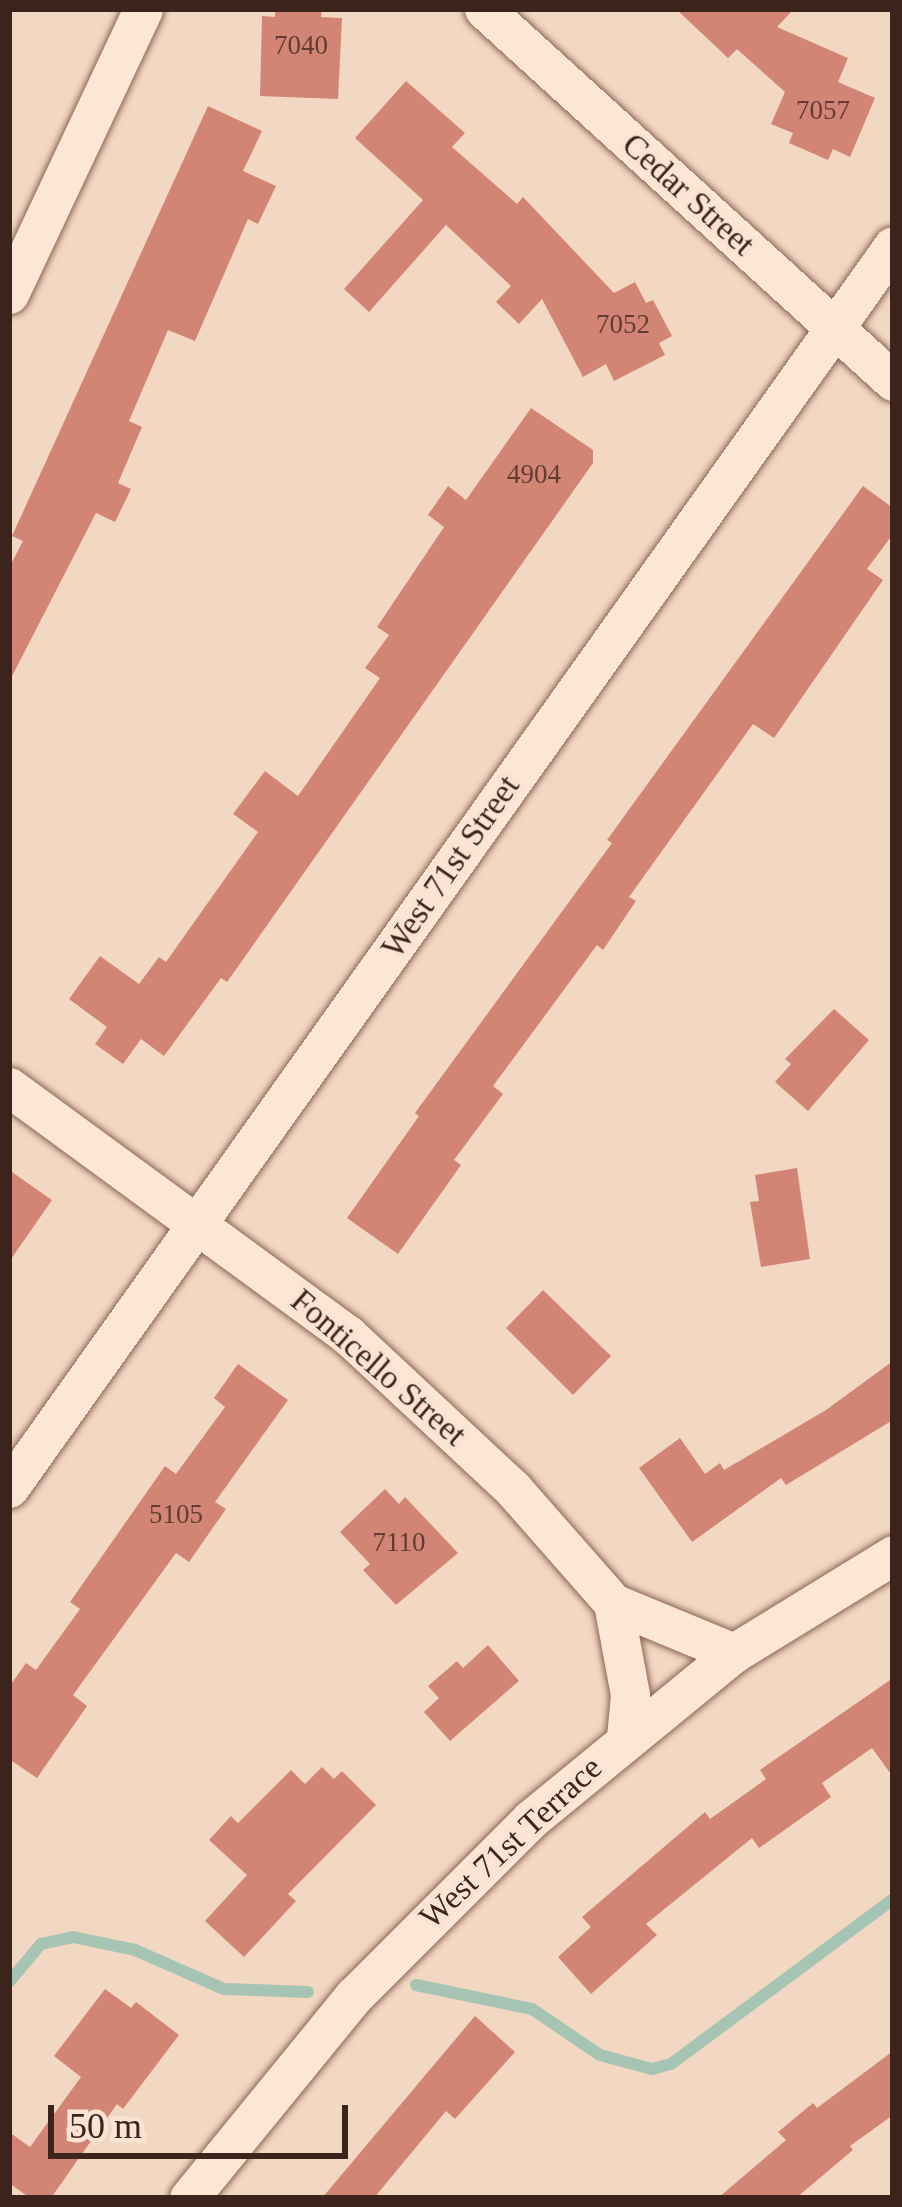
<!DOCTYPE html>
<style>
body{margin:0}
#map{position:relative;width:902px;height:2207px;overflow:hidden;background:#f2d8c2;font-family:Georgia,serif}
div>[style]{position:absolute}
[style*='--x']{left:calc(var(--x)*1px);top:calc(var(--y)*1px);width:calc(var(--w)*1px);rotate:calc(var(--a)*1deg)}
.stream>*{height:12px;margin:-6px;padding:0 6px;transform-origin:6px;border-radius:6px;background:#a5c4b3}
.building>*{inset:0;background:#d38575}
.roads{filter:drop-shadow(0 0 3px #8e6757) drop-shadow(0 0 3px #8e6757)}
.minor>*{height:39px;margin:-19.5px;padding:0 19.5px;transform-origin:19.5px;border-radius:19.5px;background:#fce7d7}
span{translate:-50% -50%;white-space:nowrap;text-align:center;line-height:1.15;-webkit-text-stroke:9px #f9e4d3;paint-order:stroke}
.number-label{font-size:27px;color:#623c33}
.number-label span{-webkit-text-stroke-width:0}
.street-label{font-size:33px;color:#3c241d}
.frame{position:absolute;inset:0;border:12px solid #3c241d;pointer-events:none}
.scale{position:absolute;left:48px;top:2105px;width:300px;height:54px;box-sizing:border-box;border:6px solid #3c241d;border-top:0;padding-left:15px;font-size:36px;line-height:42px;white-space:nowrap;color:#3c241d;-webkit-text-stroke:9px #f9e4d3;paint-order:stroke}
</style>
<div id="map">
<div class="stream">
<i style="--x:9;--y:1982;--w:50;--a:-49.9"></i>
<i style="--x:41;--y:1944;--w:33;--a:-12"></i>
<i style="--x:73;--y:1937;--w:63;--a:11.8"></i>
<i style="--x:135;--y:1950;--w:97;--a:23.7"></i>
<i style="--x:224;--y:1989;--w:84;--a:2"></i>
<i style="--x:416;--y:1985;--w:118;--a:11.7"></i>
<i style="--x:532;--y:2009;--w:82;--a:34.1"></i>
<i style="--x:600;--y:2055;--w:54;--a:15.1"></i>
<i style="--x:652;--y:2069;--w:20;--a:-15"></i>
<i style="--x:671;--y:2064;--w:277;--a:-36.6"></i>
</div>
<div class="building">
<i style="clip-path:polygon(275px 9px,322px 9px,321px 17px,342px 18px,338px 99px,260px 96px,262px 16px,275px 17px)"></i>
<i style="clip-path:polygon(676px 9px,794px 9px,777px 27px,848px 58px,838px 82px,875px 98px,850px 157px,833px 149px,828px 160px,789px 143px,793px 133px,771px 124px,785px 92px,737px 49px,728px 58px)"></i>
<i style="clip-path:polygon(406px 81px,465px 133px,452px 147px,517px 204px,523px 197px,614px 293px,635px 282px,646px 303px,653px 300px,672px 336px,659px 343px,665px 355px,614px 381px,606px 364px,583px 377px,542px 299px,519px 324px,496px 302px,511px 286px,446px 225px,369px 312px,344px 289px,423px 200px,355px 138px)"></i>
<i style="clip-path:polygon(208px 106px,262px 131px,243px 171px,276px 186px,258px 224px,248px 219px,195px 341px,168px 330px,129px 421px,142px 427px,118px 483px,131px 489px,115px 522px,96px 513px,9px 682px,9px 568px,23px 541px,12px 536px)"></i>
<i style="clip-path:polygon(531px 408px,593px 450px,593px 463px,227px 982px,221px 978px,164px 1056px,141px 1039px,123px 1064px,95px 1044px,107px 1027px,69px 999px,100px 956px,139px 984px,159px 957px,166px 962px,258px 832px,233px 814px,265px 771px,298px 796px,380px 678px,365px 668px,389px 635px,377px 627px,444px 527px,428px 515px,448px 486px,466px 500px)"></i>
<i style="clip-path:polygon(863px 486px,893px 508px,893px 534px,867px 569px,883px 580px,774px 738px,753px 724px,629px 897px,636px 901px,603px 950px,597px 945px,493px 1086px,503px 1094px,454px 1160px,461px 1165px,398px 1254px,347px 1218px,419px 1116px,415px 1113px,612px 843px,607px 840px)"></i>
<i style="clip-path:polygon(834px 1009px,869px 1040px,808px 1111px,775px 1082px,791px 1064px,785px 1059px)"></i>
<i style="clip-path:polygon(797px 1168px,810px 1259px,761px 1267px,750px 1202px,759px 1201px,755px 1175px)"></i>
<i style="clip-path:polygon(9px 1170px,52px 1200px,9px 1262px)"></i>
<i style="clip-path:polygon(543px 1290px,611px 1356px,573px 1395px,506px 1328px)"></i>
<i style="clip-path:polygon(893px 1361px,893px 1420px,786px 1485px,781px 1478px,692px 1542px,639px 1468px,680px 1438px,705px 1474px,720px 1463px,724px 1470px,826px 1410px)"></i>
<i style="clip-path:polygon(238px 1364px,288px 1400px,215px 1502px,226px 1509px,189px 1562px,176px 1553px,73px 1695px,87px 1706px,37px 1778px,9px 1759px,9px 1687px,26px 1663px,36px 1670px,80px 1609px,70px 1602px,165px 1466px,176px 1474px,225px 1407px,214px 1398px)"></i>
<i style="clip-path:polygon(385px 1489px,399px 1504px,405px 1497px,458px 1553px,396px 1605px,363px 1570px,370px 1564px,340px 1532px)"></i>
<i style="clip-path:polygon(488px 1645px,519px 1681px,450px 1741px,424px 1712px,439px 1698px,428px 1686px,457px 1661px,463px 1668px)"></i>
<i style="clip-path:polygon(893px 1678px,893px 1777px,872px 1748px,822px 1783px,831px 1797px,759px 1848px,752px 1838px,646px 1924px,657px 1935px,591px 1994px,558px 1957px,591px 1927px,582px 1917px,705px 1812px,710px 1819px,766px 1779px,760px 1770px)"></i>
<i style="clip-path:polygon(322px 1767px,334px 1779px,342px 1771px,376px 1805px,288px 1894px,296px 1901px,244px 1957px,205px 1921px,247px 1875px,209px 1840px,231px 1816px,238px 1823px,291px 1770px,305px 1784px)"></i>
<i style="clip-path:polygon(105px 1989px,131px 2008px,136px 2002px,179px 2035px,123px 2109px,117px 2104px,51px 2198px,30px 2198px,9px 2183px,9px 2132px,30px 2147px,81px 2077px,54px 2056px)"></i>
<i style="clip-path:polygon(475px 2016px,515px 2052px,455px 2119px,446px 2111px,374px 2198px,322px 2198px)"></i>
<i style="clip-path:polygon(893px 2051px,893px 2115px,850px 2146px,853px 2150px,796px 2198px,718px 2198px,786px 2140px,778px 2132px,813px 2103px,817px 2108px)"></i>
</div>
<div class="roads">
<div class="minor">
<i style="--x:484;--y:9;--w:553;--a:42.29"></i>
<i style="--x:9;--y:294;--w:315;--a:-64.8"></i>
<i style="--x:9;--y:1087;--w:420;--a:36.2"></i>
<i style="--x:348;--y:1335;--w:226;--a:43"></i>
<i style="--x:513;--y:1489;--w:152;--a:48.7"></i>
<i style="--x:613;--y:1603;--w:131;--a:22.5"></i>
<i style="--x:9;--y:1488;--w:1524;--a:-54.56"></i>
<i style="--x:613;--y:1603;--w:94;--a:79.5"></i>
<i style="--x:630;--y:1695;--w:42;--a:95.4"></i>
<i style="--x:189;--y:2198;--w:261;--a:-50.8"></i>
<i style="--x:354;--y:1996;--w:250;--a:-45"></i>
<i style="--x:531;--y:1819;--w:262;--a:-39.3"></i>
<i style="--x:734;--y:1653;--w:187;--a:-31.6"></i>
</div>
</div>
<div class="number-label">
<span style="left:301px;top:46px">7040</span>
<span style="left:823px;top:111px">7057</span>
<span style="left:623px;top:325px">7052</span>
<span style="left:534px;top:475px">4904</span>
<span style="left:176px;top:1515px">5105</span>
<span style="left:399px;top:1543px">7110</span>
</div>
<div class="street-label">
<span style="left:688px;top:195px;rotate:42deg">Cedar Street</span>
<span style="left:451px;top:867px;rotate:-55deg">West 71st Street</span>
<span style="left:378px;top:1368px;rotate:41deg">Fonticello Street</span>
<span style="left:511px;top:1843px;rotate:-43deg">West 71st Terrace</span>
</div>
<div class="frame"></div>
<div class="scale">50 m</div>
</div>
